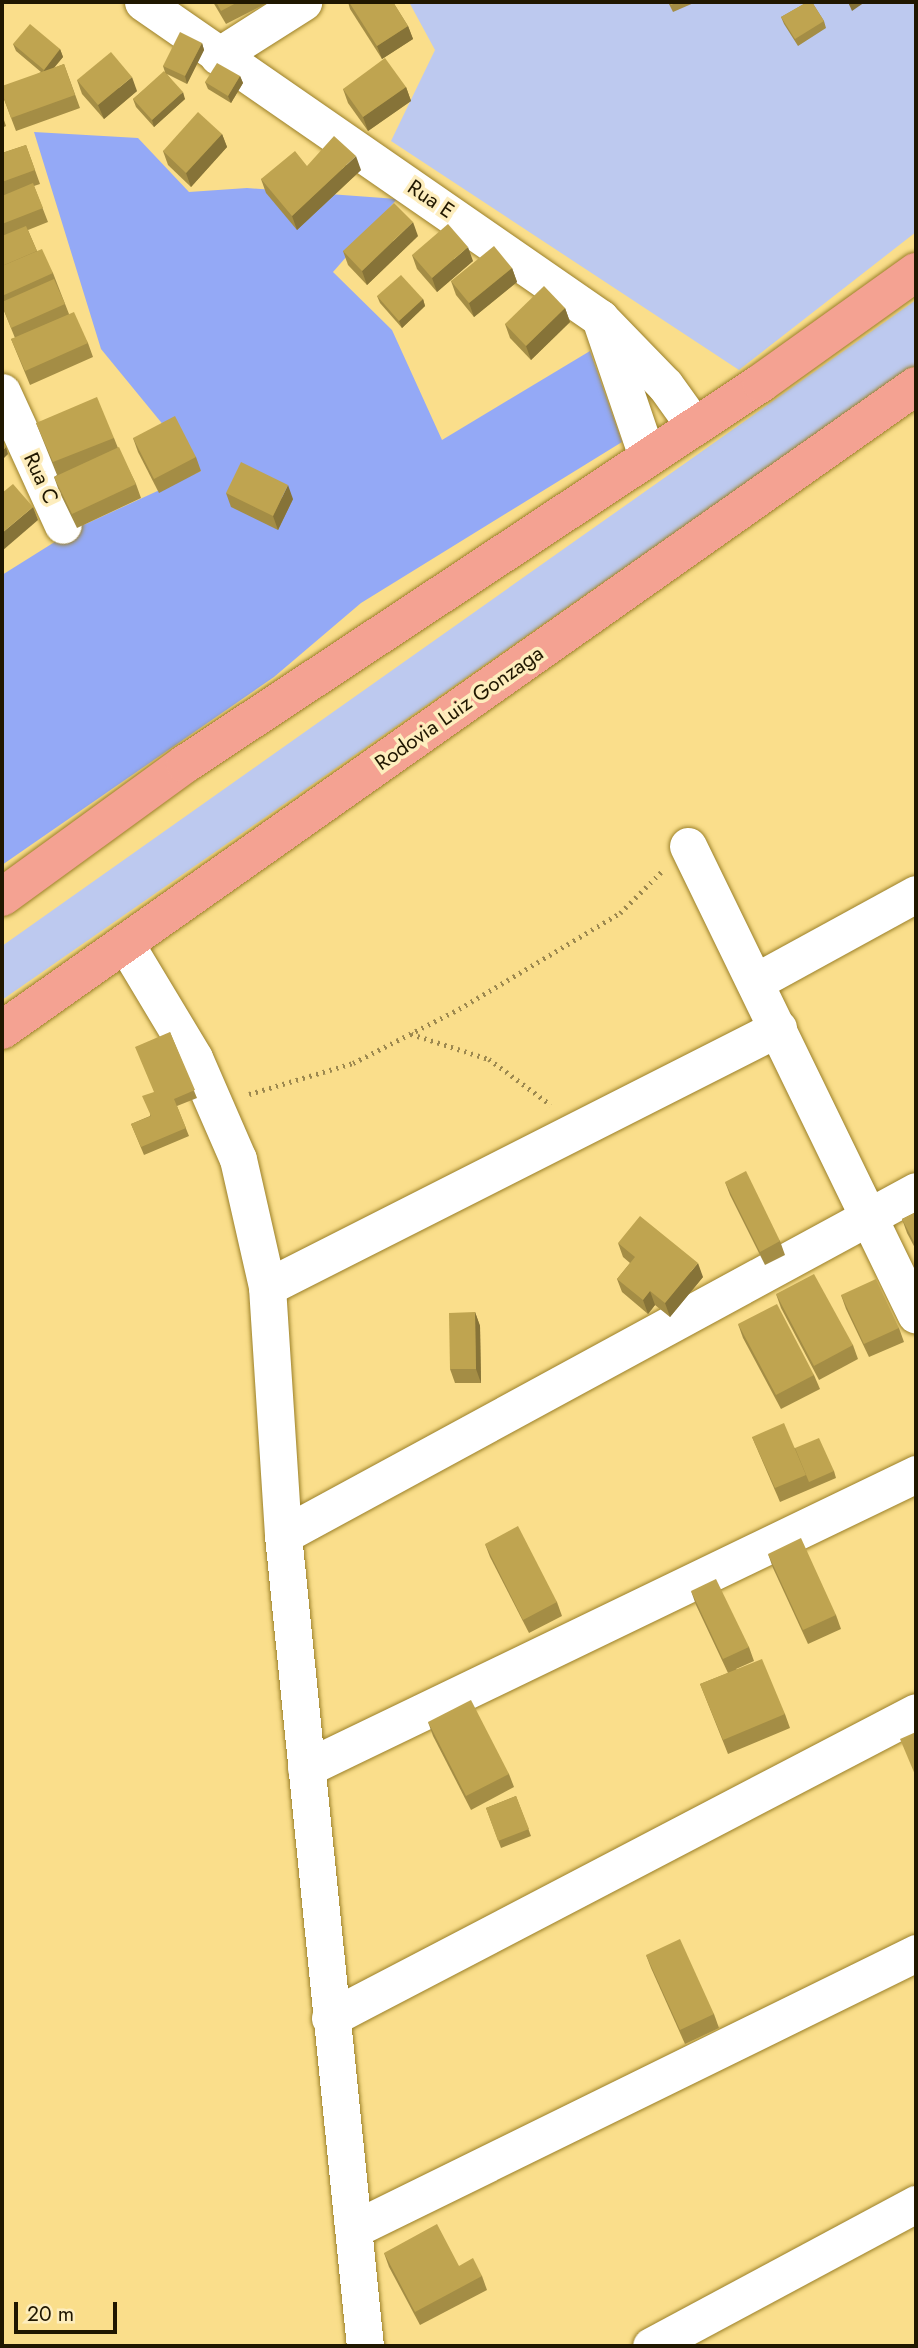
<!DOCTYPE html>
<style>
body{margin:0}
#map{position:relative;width:918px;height:2348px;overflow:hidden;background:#fade8b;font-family:Jost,sans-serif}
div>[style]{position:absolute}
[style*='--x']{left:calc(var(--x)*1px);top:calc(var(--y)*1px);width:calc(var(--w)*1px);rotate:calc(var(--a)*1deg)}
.green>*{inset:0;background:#bdc9ef}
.forest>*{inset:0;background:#94a9f6}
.path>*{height:4.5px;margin-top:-2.25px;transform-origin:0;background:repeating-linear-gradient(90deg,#9c884f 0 2px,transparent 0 7px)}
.roads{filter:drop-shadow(0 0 2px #9b8029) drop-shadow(0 0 2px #9b8029)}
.minor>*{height:37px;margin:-18.5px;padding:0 18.5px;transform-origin:18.5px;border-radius:18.5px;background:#fff}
.trunk>*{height:38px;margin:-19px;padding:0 19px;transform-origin:19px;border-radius:19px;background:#f4a292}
.wall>*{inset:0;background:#a48d45}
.shaded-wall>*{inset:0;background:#867338}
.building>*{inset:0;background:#bfa450}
span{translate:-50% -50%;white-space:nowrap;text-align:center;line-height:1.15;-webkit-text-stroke:7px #fdedbd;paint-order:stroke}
.street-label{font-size:21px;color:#201700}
.frame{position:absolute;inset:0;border:4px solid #201700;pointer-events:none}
.scale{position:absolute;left:14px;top:2302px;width:103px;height:32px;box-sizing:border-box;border:4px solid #201700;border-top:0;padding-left:9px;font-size:21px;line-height:24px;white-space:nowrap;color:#201700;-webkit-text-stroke:5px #fdedbd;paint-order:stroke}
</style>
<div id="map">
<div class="green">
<i style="clip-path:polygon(409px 2px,916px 2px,916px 232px,739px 370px,391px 141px,435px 50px)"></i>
<i style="clip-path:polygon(916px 300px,916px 365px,2px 1000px,2px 946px)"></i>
</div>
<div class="forest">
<i style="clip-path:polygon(34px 132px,138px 138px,189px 192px,247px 188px,397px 199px,333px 272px,392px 330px,442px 440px,590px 351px,622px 442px,361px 603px,274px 677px,2px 865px,2px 575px,77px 528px,201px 471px,101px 349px)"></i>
</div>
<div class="path">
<i style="--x:411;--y:1034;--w:82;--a:17.8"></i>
<i style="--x:489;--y:1059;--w:77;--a:36.6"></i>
<i style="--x:249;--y:1094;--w:109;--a:-16.6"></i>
<i style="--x:353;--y:1063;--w:119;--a:-27"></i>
<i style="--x:459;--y:1009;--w:187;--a:-30.8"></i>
<i style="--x:620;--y:913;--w:59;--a:-45"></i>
</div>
<div class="roads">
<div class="minor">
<i style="--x:143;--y:2;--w:556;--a:34.66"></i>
<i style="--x:600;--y:318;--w:93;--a:45.9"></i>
<i style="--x:665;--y:385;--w:48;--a:54.3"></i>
<i style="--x:218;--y:56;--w:101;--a:-32.4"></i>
<i style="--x:600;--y:318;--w:146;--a:71.2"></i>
<i style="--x:2;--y:392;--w:146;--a:65.4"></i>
<i style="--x:688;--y:846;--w:521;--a:64.07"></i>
<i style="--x:125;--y:943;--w:134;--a:59"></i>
<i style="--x:194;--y:1058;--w:110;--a:66.5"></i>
<i style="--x:238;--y:1159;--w:131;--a:77.2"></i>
<i style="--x:267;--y:1287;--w:249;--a:86.3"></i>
<i style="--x:283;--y:1535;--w:815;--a:84.23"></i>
<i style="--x:755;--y:982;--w:183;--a:-28.7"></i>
<i style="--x:267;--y:1287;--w:573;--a:-26.88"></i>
<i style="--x:283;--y:1535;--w:720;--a:-28.52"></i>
<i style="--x:306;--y:1768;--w:677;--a:-25.73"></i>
<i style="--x:330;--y:2018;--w:661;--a:-27.57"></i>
<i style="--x:356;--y:2228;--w:624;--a:-26.15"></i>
<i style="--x:651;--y:2346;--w:301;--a:-28.2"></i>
</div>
<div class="trunk">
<i style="--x:2;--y:897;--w:226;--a:-36"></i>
<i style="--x:185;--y:764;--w:691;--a:-33.48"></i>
<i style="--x:761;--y:383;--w:191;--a:-35.6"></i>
<i style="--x:2;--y:1030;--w:1118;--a:-35.17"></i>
</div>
</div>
<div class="wall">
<i style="clip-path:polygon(213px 2px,269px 2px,226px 24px)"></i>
<i style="clip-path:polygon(348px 2px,393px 2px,408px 26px,413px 39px,382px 59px,350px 9px)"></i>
<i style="clip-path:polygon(668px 2px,696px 2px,673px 12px)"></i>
<i style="clip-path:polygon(802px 2px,812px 2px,824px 21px,826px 28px,798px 46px,784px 24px,781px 17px,804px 4px)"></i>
<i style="clip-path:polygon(202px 43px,204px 50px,187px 84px,167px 74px,185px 99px,154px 127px,136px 107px,133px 99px,165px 72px,163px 66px)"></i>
<i style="clip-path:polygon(13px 44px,60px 49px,63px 57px,54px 68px,64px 64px,80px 108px,16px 131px,2px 94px,41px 72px,16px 51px)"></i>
<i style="clip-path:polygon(240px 76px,243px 83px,231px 103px,208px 89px,205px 82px)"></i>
<i style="clip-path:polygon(77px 80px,137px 91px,104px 119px,82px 94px)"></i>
<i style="clip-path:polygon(406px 87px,411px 101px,368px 131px,348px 103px,343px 89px)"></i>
<i style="clip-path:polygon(2px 114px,6px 126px,2px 128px)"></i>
<i style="clip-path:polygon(222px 134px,227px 147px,191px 187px,168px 165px,163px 151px)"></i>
<i style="clip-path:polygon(26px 145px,40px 184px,34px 186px,48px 222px,28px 230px,37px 251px,53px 273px,69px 314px,88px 343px,93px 357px,30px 385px,11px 339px,15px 338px,2px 306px,2px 153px)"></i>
<i style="clip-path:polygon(307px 166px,361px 170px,297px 230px,266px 193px,261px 179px)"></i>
<i style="clip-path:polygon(418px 236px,367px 285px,348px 265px,343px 251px)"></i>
<i style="clip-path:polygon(412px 255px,473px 261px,437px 292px,417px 269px)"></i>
<i style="clip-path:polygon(512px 268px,517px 282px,474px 317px,456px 295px,451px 281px)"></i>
<i style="clip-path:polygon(377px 296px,423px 299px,425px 306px,402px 328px,380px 303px)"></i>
<i style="clip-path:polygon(565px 308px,570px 322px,531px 360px,510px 338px,505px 324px)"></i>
<i style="clip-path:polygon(36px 423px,114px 438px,118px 448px,136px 484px,141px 498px,77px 528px,59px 491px,54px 477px,57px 475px)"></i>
<i style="clip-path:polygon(133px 438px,196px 457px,201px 471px,159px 493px,138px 452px)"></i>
<i style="clip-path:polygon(226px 493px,293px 499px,278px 530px,231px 507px)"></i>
<i style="clip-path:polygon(170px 1032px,197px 1098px,177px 1106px,189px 1136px,144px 1155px,131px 1124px,150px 1116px,154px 1092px)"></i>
<i style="clip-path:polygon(725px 1182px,780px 1241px,785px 1255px,765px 1265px,730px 1195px)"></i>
<i style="clip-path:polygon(916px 1212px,916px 1250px,907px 1233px,902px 1219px)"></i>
<i style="clip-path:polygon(618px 1243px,703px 1277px,670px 1317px,655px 1305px,648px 1314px,622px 1292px,617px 1279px,630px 1263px,623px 1257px)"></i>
<i style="clip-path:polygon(776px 1294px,853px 1345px,858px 1359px,819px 1380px,781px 1308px)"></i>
<i style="clip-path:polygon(841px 1295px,899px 1328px,904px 1342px,869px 1357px,846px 1309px)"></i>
<i style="clip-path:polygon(475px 1312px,480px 1326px,481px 1383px,455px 1383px,450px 1369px)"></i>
<i style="clip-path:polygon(738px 1324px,814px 1375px,820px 1389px,781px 1409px,743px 1338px)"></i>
<i style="clip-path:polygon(752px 1437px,795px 1448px,834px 1471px,836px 1478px,780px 1502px)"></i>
<i style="clip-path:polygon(485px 1544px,557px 1602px,562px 1616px,529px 1633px,490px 1557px)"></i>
<i style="clip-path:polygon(768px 1554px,836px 1615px,841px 1629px,808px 1644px,773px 1568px)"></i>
<i style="clip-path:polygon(691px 1591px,749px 1647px,754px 1661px,736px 1669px,785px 1714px,790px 1728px,728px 1754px,700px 1684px,728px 1673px,696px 1605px)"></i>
<i style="clip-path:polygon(428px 1722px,509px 1774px,514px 1787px,471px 1810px,433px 1736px)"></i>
<i style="clip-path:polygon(516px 1796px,531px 1836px,501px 1848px,486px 1808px)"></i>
<i style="clip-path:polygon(646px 1955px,714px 2014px,719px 2028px,685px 2044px,651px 1968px)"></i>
<i style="clip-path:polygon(384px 2253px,459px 2266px,482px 2276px,487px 2290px,420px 2325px,389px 2267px)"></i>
</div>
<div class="shaded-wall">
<i style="clip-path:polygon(848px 2px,865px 2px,852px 11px)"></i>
<i style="clip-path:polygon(408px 26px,413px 39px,382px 59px,377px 46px)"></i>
<i style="clip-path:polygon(202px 43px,204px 50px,187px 84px,185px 76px)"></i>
<i style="clip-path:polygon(60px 49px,63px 57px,46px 77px,44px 70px)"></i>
<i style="clip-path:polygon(240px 76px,243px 83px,231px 103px,228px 96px)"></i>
<i style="clip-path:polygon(132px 77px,137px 91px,104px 119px,98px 105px)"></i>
<i style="clip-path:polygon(406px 87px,411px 101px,368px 131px,363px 117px)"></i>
<i style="clip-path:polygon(183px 92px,185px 99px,154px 127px,152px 120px)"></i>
<i style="clip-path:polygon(222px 134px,227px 147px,191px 187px,186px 173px)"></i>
<i style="clip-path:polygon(356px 156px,361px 170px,297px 230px,292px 216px)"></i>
<i style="clip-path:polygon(413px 222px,418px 236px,367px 285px,362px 271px)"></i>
<i style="clip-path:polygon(468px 247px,473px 261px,437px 292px,432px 278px)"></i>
<i style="clip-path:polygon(512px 268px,517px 282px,474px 317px,469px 303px)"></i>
<i style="clip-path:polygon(423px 299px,425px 306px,402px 328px,399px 321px)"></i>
<i style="clip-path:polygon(565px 308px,570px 322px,531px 360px,526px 346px)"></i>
<i style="clip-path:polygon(6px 447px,8px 454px,2px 460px,2px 451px)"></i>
<i style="clip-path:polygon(288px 485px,293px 499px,278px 530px,273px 516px)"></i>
<i style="clip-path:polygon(33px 507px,38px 520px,2px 551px,2px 533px)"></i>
<i style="clip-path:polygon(698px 1263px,703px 1277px,670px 1317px,665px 1303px)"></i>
<i style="clip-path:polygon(650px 1291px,655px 1305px,648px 1314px,643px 1300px)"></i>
<i style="clip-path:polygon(475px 1312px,480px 1326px,481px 1383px,476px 1369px)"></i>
</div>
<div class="building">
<i style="clip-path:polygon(216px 2px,238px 2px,221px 11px)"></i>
<i style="clip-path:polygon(349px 2px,393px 2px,408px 26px,377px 46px)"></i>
<i style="clip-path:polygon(669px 2px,678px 2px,671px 5px)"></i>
<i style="clip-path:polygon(807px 2px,812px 2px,824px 21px,795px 39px,781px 17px)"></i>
<i style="clip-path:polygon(30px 24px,60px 49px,44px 70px,13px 44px)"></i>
<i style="clip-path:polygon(180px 32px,202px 43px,185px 76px,163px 66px)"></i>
<i style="clip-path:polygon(111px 52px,132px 77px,98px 105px,77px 80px)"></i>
<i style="clip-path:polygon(385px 58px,406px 87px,363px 117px,343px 89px)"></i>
<i style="clip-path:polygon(217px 63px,240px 76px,228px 96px,205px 82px)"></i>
<i style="clip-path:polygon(64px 64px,75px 95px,11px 118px,2px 93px,2px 86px)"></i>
<i style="clip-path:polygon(164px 71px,183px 92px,152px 120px,133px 99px)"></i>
<i style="clip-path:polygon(198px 112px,222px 134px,186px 173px,163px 151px)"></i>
<i style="clip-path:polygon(334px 136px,356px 156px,292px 216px,261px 179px,295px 151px,307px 166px)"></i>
<i style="clip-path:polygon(26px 145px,35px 170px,2px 182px,2px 153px)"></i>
<i style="clip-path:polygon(33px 183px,43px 208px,2px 224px,2px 196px)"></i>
<i style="clip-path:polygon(394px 203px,413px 222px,362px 271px,343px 251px)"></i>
<i style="clip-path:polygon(448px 224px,468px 247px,432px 278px,412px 255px)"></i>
<i style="clip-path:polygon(26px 226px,37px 251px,2px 266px,2px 236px)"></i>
<i style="clip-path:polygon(494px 246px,512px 268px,469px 303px,451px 281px)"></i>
<i style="clip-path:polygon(42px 249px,53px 273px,2px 296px,2px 266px)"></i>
<i style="clip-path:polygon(401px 275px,423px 299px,399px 321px,377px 296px)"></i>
<i style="clip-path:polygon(54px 279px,65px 304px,11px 328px,2px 305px,2px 302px)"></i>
<i style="clip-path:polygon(544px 286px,565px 308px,526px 346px,505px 324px)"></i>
<i style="clip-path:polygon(74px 312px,88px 343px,25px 371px,11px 339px)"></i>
<i style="clip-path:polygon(97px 397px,114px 438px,53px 462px,36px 423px)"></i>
<i style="clip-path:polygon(175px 416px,196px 457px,154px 479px,133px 438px)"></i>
<i style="clip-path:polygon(2px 443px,6px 447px,2px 451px)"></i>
<i style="clip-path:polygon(119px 447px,136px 484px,72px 514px,54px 477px)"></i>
<i style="clip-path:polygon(241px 462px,288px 485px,273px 516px,226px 493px)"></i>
<i style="clip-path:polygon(13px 484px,33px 507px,2px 533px,2px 493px)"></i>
<i style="clip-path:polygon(170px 1032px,195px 1090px,174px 1099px,186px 1128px,141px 1147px,131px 1124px,151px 1116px,142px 1096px,154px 1092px,135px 1047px)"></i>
<i style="clip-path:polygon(746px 1171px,780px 1241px,760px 1252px,725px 1182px)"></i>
<i style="clip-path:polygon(916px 1212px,916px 1246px,902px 1219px)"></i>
<i style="clip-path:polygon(640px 1216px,698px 1263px,665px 1303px,650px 1291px,643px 1300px,617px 1279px,635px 1257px,618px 1243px)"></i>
<i style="clip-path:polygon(814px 1274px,853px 1345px,814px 1366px,776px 1294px)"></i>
<i style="clip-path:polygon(876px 1279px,899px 1328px,864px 1344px,841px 1295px)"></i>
<i style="clip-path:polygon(777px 1304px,814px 1375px,776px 1395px,738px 1324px)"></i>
<i style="clip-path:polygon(475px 1312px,476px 1369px,450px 1369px,449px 1313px)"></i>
<i style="clip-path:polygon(784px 1423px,806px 1475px,775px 1488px,752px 1437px)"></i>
<i style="clip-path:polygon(819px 1438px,834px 1471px,809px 1482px,795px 1448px)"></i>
<i style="clip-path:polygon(518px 1526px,557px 1602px,523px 1620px,485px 1544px)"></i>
<i style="clip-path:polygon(801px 1538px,836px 1615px,803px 1630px,768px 1554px)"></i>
<i style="clip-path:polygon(716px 1579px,749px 1647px,723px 1659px,691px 1591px)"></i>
<i style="clip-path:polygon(762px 1659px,785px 1714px,723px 1740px,700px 1684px)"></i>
<i style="clip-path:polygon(471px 1700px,509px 1774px,466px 1796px,428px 1722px)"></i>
<i style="clip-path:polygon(916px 1732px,916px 1777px,900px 1739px)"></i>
<i style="clip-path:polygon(516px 1796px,529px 1829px,498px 1841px,486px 1808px)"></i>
<i style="clip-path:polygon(680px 1939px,714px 2014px,680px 2030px,646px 1955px)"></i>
<i style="clip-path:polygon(437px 2224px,459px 2266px,473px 2258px,482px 2276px,415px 2312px,384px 2253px)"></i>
</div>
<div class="street-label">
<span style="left:431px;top:199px;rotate:34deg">Rua E</span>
<span style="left:41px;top:478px;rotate:65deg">Rua C</span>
<span style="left:459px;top:708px;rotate:-35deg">Rodovia Luiz Gonzaga</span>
</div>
<div class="frame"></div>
<div class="scale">20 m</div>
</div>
